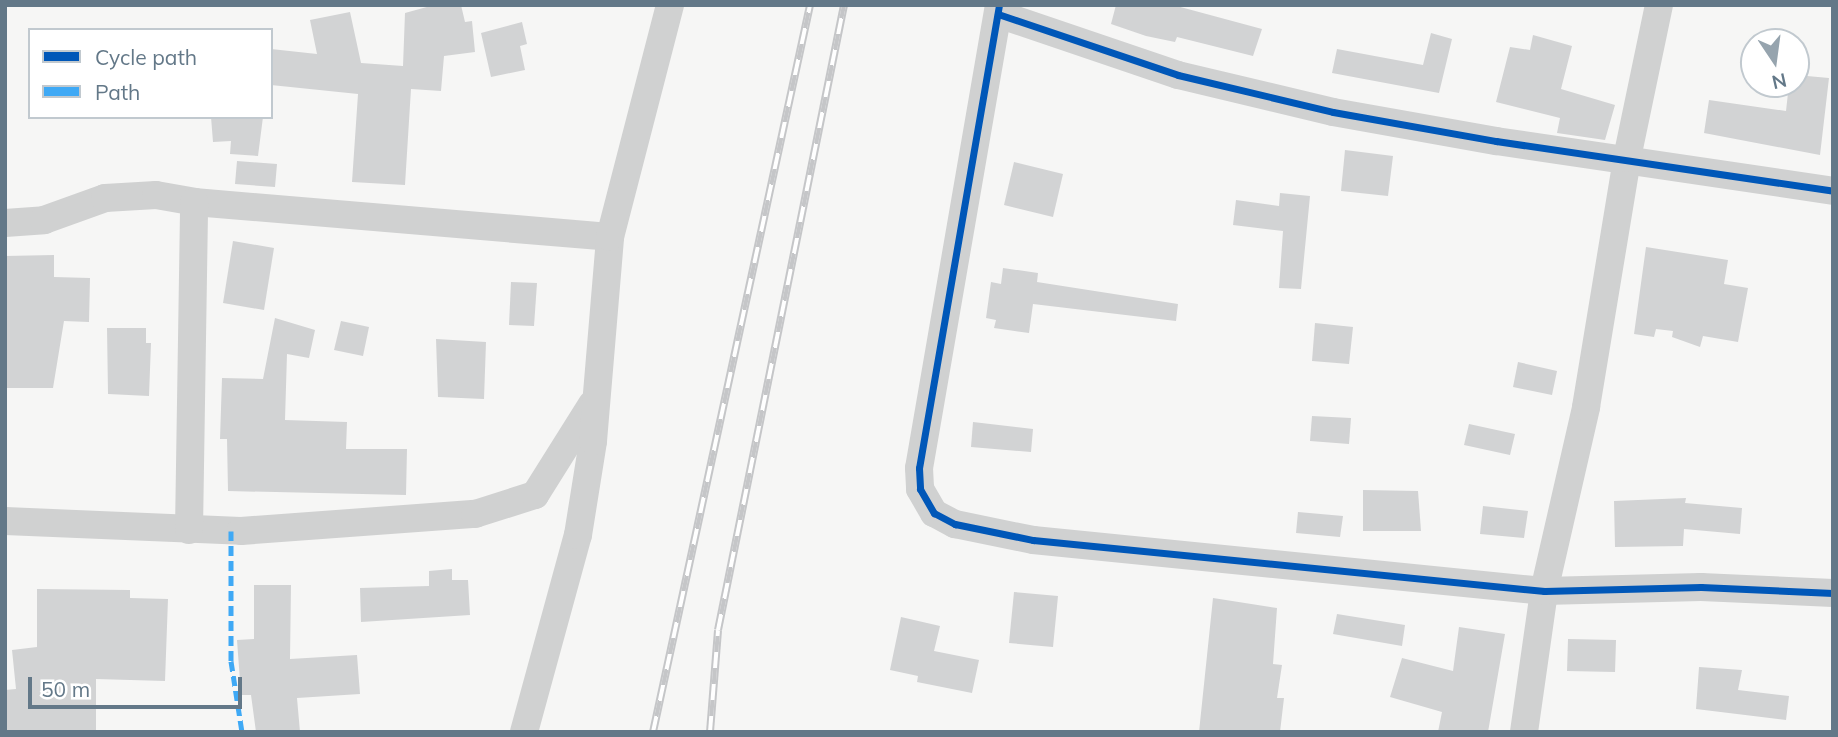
<!DOCTYPE html>
<style>
body{margin:0}
#map{position:relative;width:1838px;height:737px;overflow:hidden;background:#f6f6f5;font-family:Mulish,sans-serif}
div>[style]{position:absolute}
[style*='--x']{left:calc(var(--x)*1px);top:calc(var(--y)*1px);width:calc(var(--w)*1px);rotate:calc(var(--a)*1deg)}
.building>*{inset:0;background:#d2d3d4}
.street>*{height:28px;margin:-14px;padding:0 14px;transform-origin:14px;border-radius:14px;background:#d0d1d1}
.rail>*{height:8px;margin-top:-4px;transform-origin:0;background:repeating-linear-gradient(90deg,#fff 0 16px,#c5c6c8 0 32px);box-sizing:border-box;border-block:2px solid #c5c6c8}
.quiet>*{height:5px;margin-top:-2.5px;transform-origin:0;background:repeating-linear-gradient(90deg,#3fa9f5 0 10px,transparent 0 15px)}
.cycleway>*{height:7px;margin:-3.5px;padding:0 3.5px;transform-origin:3.5px;border-radius:3.5px;background:#0057b8}
span{translate:-50% -50%;white-space:nowrap;text-align:center;line-height:1.15;-webkit-text-stroke:7px #fff;paint-order:stroke}
.frame{position:absolute;inset:0;border:7px solid #637888;pointer-events:none}
.legend{position:absolute;left:28px;top:28px;width:245px;height:91px;box-sizing:border-box;background:#fff;border:2px solid #c1c9cf;margin:0;padding:9px 12px;list-style:none;font-size:21px;color:#637888}
.legend li{display:flex;align-items:center;gap:14px;height:35px}
.legend b{width:35px;border:2px solid #c1c9cf}
.north{position:absolute;left:1740px;top:28px;width:70px;height:70px;box-sizing:border-box;background:#fff;border:2px solid #c1c9cf;border-radius:50%;rotate:167deg;font-size:19px;font-weight:700;line-height:28px;text-align:center;color:#637888}
.north::after{content:'';display:block;margin:auto;width:24px;height:32px;background:#96a4ae;clip-path:polygon(50% 0,100% 100%,50% 72%,0 100%)}
.scale{position:absolute;left:28px;top:677px;width:214px;height:32px;box-sizing:border-box;border:4px solid #637888;border-top:0;padding-left:9px;font-size:21px;line-height:24px;white-space:nowrap;color:#637888;-webkit-text-stroke:5px #fff;paint-order:stroke}
</style>
<div id="map">
<div class="building">
<i style="clip-path:polygon(434px 5px,461px 5px,465px 22px,472px 21px,475px 52px,444px 56px,441px 91px,411px 89px,405px 185px,352px 182px,358px 94px,271px 85px,271px 49px,317px 54px,310px 20px,350px 12px,361px 63px,403px 66px,405px 13px)"></i>
<i style="clip-path:polygon(1116px 5px,1173px 5px,1262px 29px,1253px 56px,1177px 37px,1175px 42px,1146px 36px,1111px 24px)"></i>
<i style="clip-path:polygon(522px 22px,527px 44px,520px 46px,525px 70px,491px 77px,481px 33px)"></i>
<i style="clip-path:polygon(1431px 33px,1452px 39px,1439px 93px,1332px 73px,1337px 49px,1423px 65px)"></i>
<i style="clip-path:polygon(1533px 35px,1572px 46px,1561px 89px,1615px 105px,1605px 140px,1557px 133px,1560px 118px,1496px 102px,1510px 47px,1530px 50px)"></i>
<i style="clip-path:polygon(1796px 75px,1829px 78px,1820px 155px,1704px 133px,1709px 100px,1786px 111px,1789px 84px,1796px 84px)"></i>
<i style="clip-path:polygon(211px 117px,263px 117px,258px 156px,230px 154px,231px 141px,213px 142px)"></i>
<i style="clip-path:polygon(1345px 150px,1393px 156px,1388px 196px,1341px 191px)"></i>
<i style="clip-path:polygon(237px 161px,277px 164px,275px 187px,235px 184px)"></i>
<i style="clip-path:polygon(1014px 162px,1063px 174px,1053px 217px,1004px 205px)"></i>
<i style="clip-path:polygon(1280px 193px,1310px 196px,1301px 289px,1279px 288px,1283px 231px,1233px 225px,1236px 200px,1279px 206px)"></i>
<i style="clip-path:polygon(233px 241px,274px 248px,264px 310px,223px 303px)"></i>
<i style="clip-path:polygon(1646px 247px,1728px 260px,1724px 284px,1748px 288px,1738px 342px,1703px 336px,1700px 347px,1672px 337px,1673px 331px,1656px 329px,1654px 337px,1634px 334px)"></i>
<i style="clip-path:polygon(54px 255px,54px 277px,90px 278px,89px 322px,64px 321px,53px 388px,5px 388px,5px 256px)"></i>
<i style="clip-path:polygon(1003px 268px,1038px 273px,1037px 282px,1178px 304px,1176px 321px,1033px 304px,1029px 333px,994px 328px,996px 320px,986px 318px,991px 282px,1001px 284px)"></i>
<i style="clip-path:polygon(511px 282px,537px 283px,534px 326px,509px 325px)"></i>
<i style="clip-path:polygon(275px 318px,315px 330px,309px 358px,287px 354px,285px 420px,347px 422px,346px 449px,407px 449px,406px 495px,228px 491px,227px 439px,220px 439px,222px 378px,263px 379px)"></i>
<i style="clip-path:polygon(341px 321px,369px 327px,363px 356px,334px 350px)"></i>
<i style="clip-path:polygon(1315px 323px,1353px 327px,1349px 364px,1312px 361px)"></i>
<i style="clip-path:polygon(107px 328px,146px 328px,146px 343px,151px 343px,149px 396px,108px 394px)"></i>
<i style="clip-path:polygon(436px 339px,486px 342px,484px 399px,438px 397px)"></i>
<i style="clip-path:polygon(1518px 362px,1557px 371px,1552px 395px,1513px 387px)"></i>
<i style="clip-path:polygon(1312px 416px,1351px 418px,1349px 444px,1310px 441px)"></i>
<i style="clip-path:polygon(973px 422px,1033px 429px,1031px 452px,971px 447px)"></i>
<i style="clip-path:polygon(1469px 424px,1515px 434px,1510px 455px,1464px 445px)"></i>
<i style="clip-path:polygon(1363px 490px,1418px 491px,1421px 531px,1363px 531px)"></i>
<i style="clip-path:polygon(1686px 498px,1685px 503px,1742px 508px,1740px 534px,1684px 529px,1683px 546px,1615px 547px,1614px 501px)"></i>
<i style="clip-path:polygon(1483px 506px,1528px 511px,1524px 538px,1480px 534px)"></i>
<i style="clip-path:polygon(1298px 512px,1343px 516px,1340px 537px,1296px 533px)"></i>
<i style="clip-path:polygon(452px 569px,452px 580px,468px 580px,470px 615px,361px 622px,360px 588px,429px 586px,429px 571px)"></i>
<i style="clip-path:polygon(254px 585px,291px 585px,290px 659px,357px 655px,360px 694px,297px 698px,300px 732px,256px 732px,251px 695px,241px 695px,237px 640px,254px 639px)"></i>
<i style="clip-path:polygon(37px 589px,130px 590px,130px 598px,168px 599px,165px 681px,96px 679px,96px 732px,5px 732px,5px 690px,16px 689px,12px 650px,37px 647px)"></i>
<i style="clip-path:polygon(1014px 592px,1058px 596px,1053px 647px,1009px 643px)"></i>
<i style="clip-path:polygon(1213px 598px,1277px 608px,1273px 664px,1282px 665px,1277px 698px,1284px 698px,1280px 732px,1199px 732px)"></i>
<i style="clip-path:polygon(1337px 614px,1405px 625px,1402px 646px,1333px 634px)"></i>
<i style="clip-path:polygon(901px 617px,940px 626px,934px 651px,979px 660px,972px 693px,917px 682px,918px 676px,890px 670px)"></i>
<i style="clip-path:polygon(1459px 627px,1505px 634px,1488px 732px,1438px 732px,1442px 712px,1390px 697px,1402px 658px,1453px 671px)"></i>
<i style="clip-path:polygon(1568px 639px,1616px 640px,1615px 672px,1567px 671px)"></i>
<i style="clip-path:polygon(1699px 667px,1742px 670px,1738px 690px,1789px 696px,1786px 720px,1696px 709px)"></i>
</div>
<div class="street">
<i style="--x:999;--y:5;--w:470;--a:99.8"></i>
<i style="--x:919;--y:468;--w:21;--a:87"></i>
<i style="--x:920;--y:489;--w:28;--a:60"></i>
<i style="--x:934;--y:513;--w:24;--a:28"></i>
<i style="--x:955;--y:524;--w:80;--a:11.6"></i>
<i style="--x:1033;--y:540;--w:514;--a:5.7"></i>
<i style="--x:1544;--y:591;--w:157;--a:-1.5"></i>
<i style="--x:1701;--y:587;--w:132;--a:2.6"></i>
<i style="--x:998;--y:14;--w:190;--a:18.7"></i>
<i style="--x:1178;--y:75;--w:159;--a:13.4"></i>
<i style="--x:1333;--y:112;--w:166;--a:10.1"></i>
<i style="--x:1496;--y:141;--w:341;--a:8.4"></i>
<i style="--x:5;--y:223;--w:39;--a:-4"></i>
<i style="--x:44;--y:220;--w:65;--a:-19.8"></i>
<i style="--x:105;--y:198;--w:51;--a:-3.4"></i>
<i style="--x:156;--y:195;--w:39;--a:10"></i>
<i style="--x:194;--y:202;--w:417;--a:4.8"></i>
<i style="--x:5;--y:521;--w:236;--a:2.4"></i>
<i style="--x:241;--y:531;--w:235;--a:-4.2"></i>
<i style="--x:475;--y:514;--w:63;--a:-17.6"></i>
<i style="--x:535;--y:495;--w:107;--a:-57.9"></i>
<i style="--x:189;--y:530;--w:328;--a:-89.1"></i>
<i style="--x:524;--y:732;--w:204;--a:-74.7"></i>
<i style="--x:578;--y:535;--w:95;--a:-80.9"></i>
<i style="--x:593;--y:441;--w:205;--a:-85.2"></i>
<i style="--x:610;--y:237;--w:240;--a:-75.5"></i>
<i style="--x:1524;--y:732;--w:142;--a:-81.9"></i>
<i style="--x:1544;--y:591;--w:189;--a:-77.1"></i>
<i style="--x:1586;--y:407;--w:252;--a:-80.6"></i>
<i style="--x:1627;--y:158;--w:156;--a:-78.2"></i>
</div>
<div class="rail">
<i style="--x:653;--y:732;--w:744;--a:-77.81"></i>
<i style="--x:710;--y:732;--w:102;--a:-85.5"></i>
<i style="--x:718;--y:630;--w:638;--a:-78.6"></i>
</div>
<div class="quiet">
<i style="--x:231;--y:531;--w:130;--a:90"></i>
<i style="--x:231;--y:661;--w:72;--a:81.2"></i>
</div>
<div class="cycleway">
<i style="--x:999;--y:5;--w:470;--a:99.8"></i>
<i style="--x:919;--y:468;--w:21;--a:87"></i>
<i style="--x:920;--y:489;--w:28;--a:60"></i>
<i style="--x:934;--y:513;--w:24;--a:28"></i>
<i style="--x:955;--y:524;--w:80;--a:11.6"></i>
<i style="--x:1033;--y:540;--w:514;--a:5.7"></i>
<i style="--x:1544;--y:591;--w:157;--a:-1.5"></i>
<i style="--x:1701;--y:587;--w:132;--a:2.6"></i>
<i style="--x:998;--y:14;--w:190;--a:18.7"></i>
<i style="--x:1178;--y:75;--w:159;--a:13.4"></i>
<i style="--x:1333;--y:112;--w:166;--a:10.1"></i>
<i style="--x:1496;--y:141;--w:341;--a:8.4"></i>
</div>
<div class="frame"></div>
<ul class="legend">
<li><b style="height:9px;background:#0057b8"></b>Cycle path</li>
<li><b style="height:9px;background:#3fa9f5"></b>Path</li>
</ul>
<div class="north">N</div>
<div class="scale">50 m</div>
</div>
